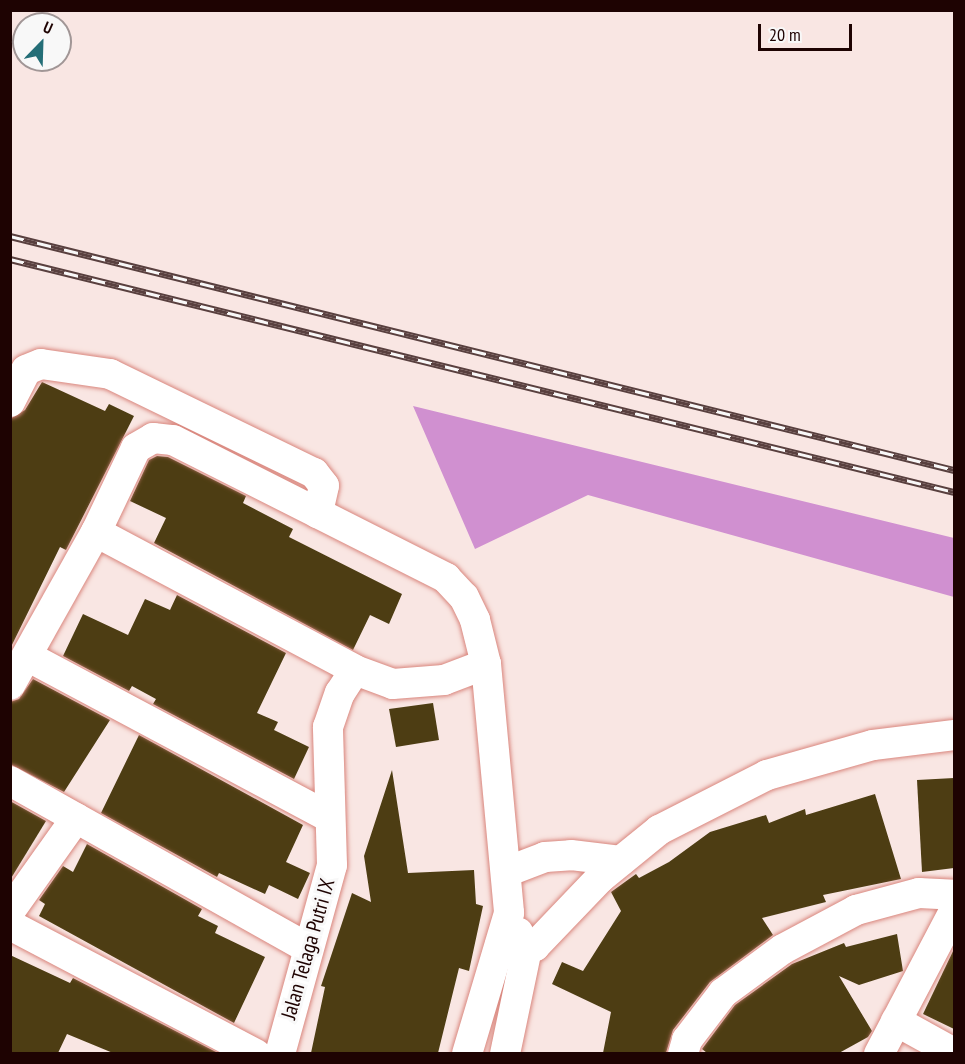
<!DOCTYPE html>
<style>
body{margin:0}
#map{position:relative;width:965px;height:1064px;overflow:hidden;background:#f9e6e3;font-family:"PT Sans Narrow",sans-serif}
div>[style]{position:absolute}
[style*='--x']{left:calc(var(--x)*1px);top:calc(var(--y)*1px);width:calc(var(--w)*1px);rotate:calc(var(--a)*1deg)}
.forest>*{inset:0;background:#d090d0}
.building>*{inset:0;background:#4d3d13}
.roads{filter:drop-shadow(0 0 2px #d9867d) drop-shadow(0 0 2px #d9867d)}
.street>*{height:30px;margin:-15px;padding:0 15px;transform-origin:15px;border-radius:15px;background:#fff}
.rail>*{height:7px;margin-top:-3.5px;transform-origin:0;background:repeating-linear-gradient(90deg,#f8f8f8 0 14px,#59403f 0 28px);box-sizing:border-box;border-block:2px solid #59403f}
span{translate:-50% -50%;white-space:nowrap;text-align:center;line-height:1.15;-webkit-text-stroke:6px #f8f8f8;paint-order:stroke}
.street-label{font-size:21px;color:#1e0302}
.frame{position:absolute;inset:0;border:12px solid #1e0302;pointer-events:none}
.north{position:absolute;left:12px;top:12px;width:60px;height:60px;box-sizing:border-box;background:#f8f8f8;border:2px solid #a19696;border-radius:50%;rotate:23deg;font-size:16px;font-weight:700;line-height:24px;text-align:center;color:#1e0302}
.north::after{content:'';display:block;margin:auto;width:21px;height:27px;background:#246e77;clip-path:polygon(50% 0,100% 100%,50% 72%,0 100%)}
.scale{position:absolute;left:758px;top:24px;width:94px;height:27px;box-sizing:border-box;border:3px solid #1e0302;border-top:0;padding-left:8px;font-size:18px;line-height:21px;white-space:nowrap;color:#1e0302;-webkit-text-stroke:4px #f8f8f8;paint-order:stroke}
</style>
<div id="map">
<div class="forest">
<i style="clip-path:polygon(413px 406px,954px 538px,954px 597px,588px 495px,475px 549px)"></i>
</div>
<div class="building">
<i style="clip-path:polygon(42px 382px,105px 411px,109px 404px,134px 416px,66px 550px,60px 547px,10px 649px,10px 419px,25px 410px)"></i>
<i style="clip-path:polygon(157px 456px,168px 457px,246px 496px,243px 503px,293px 529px,289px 537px,402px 594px,389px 624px,370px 615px,353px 650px,154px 543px,166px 518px,130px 501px,149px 460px)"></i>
<i style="clip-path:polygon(177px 595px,286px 653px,257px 713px,278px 722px,274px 730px,309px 747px,294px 779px,153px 704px,156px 699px,132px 686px,129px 691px,63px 656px,83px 614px,128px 635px,145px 599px,170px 610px)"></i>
<i style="clip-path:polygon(33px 679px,110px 720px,64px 792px,10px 764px,10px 702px,19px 699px)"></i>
<i style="clip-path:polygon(433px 703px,439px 740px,396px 747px,389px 709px)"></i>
<i style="clip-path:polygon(139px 735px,303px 825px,286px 862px,310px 873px,298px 899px,269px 885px,265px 894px,219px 873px,217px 877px,101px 813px)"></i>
<i style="clip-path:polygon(392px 770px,408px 873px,474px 870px,476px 904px,483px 906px,469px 971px,459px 968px,438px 1053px,311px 1053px,325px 987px,321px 986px,352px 893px,371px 902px,364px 856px)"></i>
<i style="clip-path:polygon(954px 778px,954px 868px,922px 872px,917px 780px)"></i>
<i style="clip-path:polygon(875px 794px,901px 879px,823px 895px,826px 902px,762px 918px,773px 935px,710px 982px,673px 1030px,666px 1053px,603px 1053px,611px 1012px,552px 984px,562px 962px,583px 971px,621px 911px,611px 892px,636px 874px,639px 878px,669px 862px,710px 832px,766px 815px,769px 823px,805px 809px,806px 815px)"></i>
<i style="clip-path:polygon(10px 801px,46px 821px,10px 880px)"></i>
<i style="clip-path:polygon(87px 844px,202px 909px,198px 916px,218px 926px,215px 933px,265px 957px,234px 1023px,39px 916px,45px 904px,39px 900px,63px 866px,73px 872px)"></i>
<i style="clip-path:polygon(897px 934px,903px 971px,859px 985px,839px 976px,872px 1031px,868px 1037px,839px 1053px,707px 1053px,702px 1049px,735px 1005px,792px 964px,844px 943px,846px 947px)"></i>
<i style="clip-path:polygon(954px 949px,954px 1029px,923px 1014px)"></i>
<i style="clip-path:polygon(10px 955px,70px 983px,73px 978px,218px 1053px,113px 1053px,67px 1034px,58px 1053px,10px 1053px)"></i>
</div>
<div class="roads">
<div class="street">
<i style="--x:10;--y:402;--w:36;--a:-63"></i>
<i style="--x:26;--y:370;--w:16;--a:-22"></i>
<i style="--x:41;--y:364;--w:70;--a:8.2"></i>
<i style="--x:110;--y:374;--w:227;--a:25.9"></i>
<i style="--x:314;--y:473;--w:16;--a:52"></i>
<i style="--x:324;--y:486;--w:28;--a:103"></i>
<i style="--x:96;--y:532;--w:293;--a:28"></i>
<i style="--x:355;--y:670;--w:40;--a:20.2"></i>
<i style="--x:393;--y:684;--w:51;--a:-4.5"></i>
<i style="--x:444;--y:680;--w:45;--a:-20.9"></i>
<i style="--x:27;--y:656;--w:342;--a:28.1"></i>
<i style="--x:10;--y:685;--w:176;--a:-60.7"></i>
<i style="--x:96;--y:532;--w:93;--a:-64.5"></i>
<i style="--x:136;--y:448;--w:20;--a:-30"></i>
<i style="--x:153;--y:438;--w:20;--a:6"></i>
<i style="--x:173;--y:440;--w:306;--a:26.8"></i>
<i style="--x:446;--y:578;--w:26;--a:47"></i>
<i style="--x:464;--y:597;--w:25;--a:64"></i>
<i style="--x:475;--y:620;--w:45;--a:76"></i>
<i style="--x:486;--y:664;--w:250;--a:84.7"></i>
<i style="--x:509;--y:913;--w:147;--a:106.6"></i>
<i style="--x:10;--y:781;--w:339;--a:29.3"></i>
<i style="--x:506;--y:872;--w:42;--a:-21"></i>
<i style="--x:545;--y:857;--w:26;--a:-4"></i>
<i style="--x:571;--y:855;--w:50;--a:6.8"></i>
<i style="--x:10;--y:911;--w:114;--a:-54.6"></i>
<i style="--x:10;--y:925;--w:278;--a:27.7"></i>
<i style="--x:500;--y:945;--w:35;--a:2"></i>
<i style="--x:535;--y:946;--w:94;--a:-46.3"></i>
<i style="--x:600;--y:878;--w:76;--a:-39.1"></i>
<i style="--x:659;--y:830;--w:121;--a:-27"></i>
<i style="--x:767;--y:775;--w:110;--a:-15.8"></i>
<i style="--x:873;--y:745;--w:82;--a:-7"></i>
<i style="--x:896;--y:1021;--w:66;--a:28.9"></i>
<i style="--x:280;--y:1054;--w:196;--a:-74.6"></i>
<i style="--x:332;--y:865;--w:138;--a:-91.7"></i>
<i style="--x:328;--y:727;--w:36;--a:-71"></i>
<i style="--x:340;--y:693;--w:27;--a:-57"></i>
<i style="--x:505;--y:1054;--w:107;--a:-78.2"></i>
<i style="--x:527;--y:949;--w:19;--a:-118"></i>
<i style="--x:683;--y:1054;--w:15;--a:-74"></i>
<i style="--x:687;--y:1040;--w:59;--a:-52.5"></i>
<i style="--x:723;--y:993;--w:74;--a:-36.3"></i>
<i style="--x:783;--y:949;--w:83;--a:-28.1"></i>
<i style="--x:856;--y:910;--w:65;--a:-15.1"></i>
<i style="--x:919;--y:893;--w:35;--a:3"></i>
<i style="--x:879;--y:1054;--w:161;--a:-62.3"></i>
</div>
</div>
<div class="rail">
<i style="--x:10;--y:236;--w:973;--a:13.92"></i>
<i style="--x:10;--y:259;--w:972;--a:13.86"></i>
</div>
<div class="street-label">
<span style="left:308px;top:949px;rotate:-74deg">Jalan Telaga Putri IX</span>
</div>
<div class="frame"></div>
<div class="north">U</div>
<div class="scale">20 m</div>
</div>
